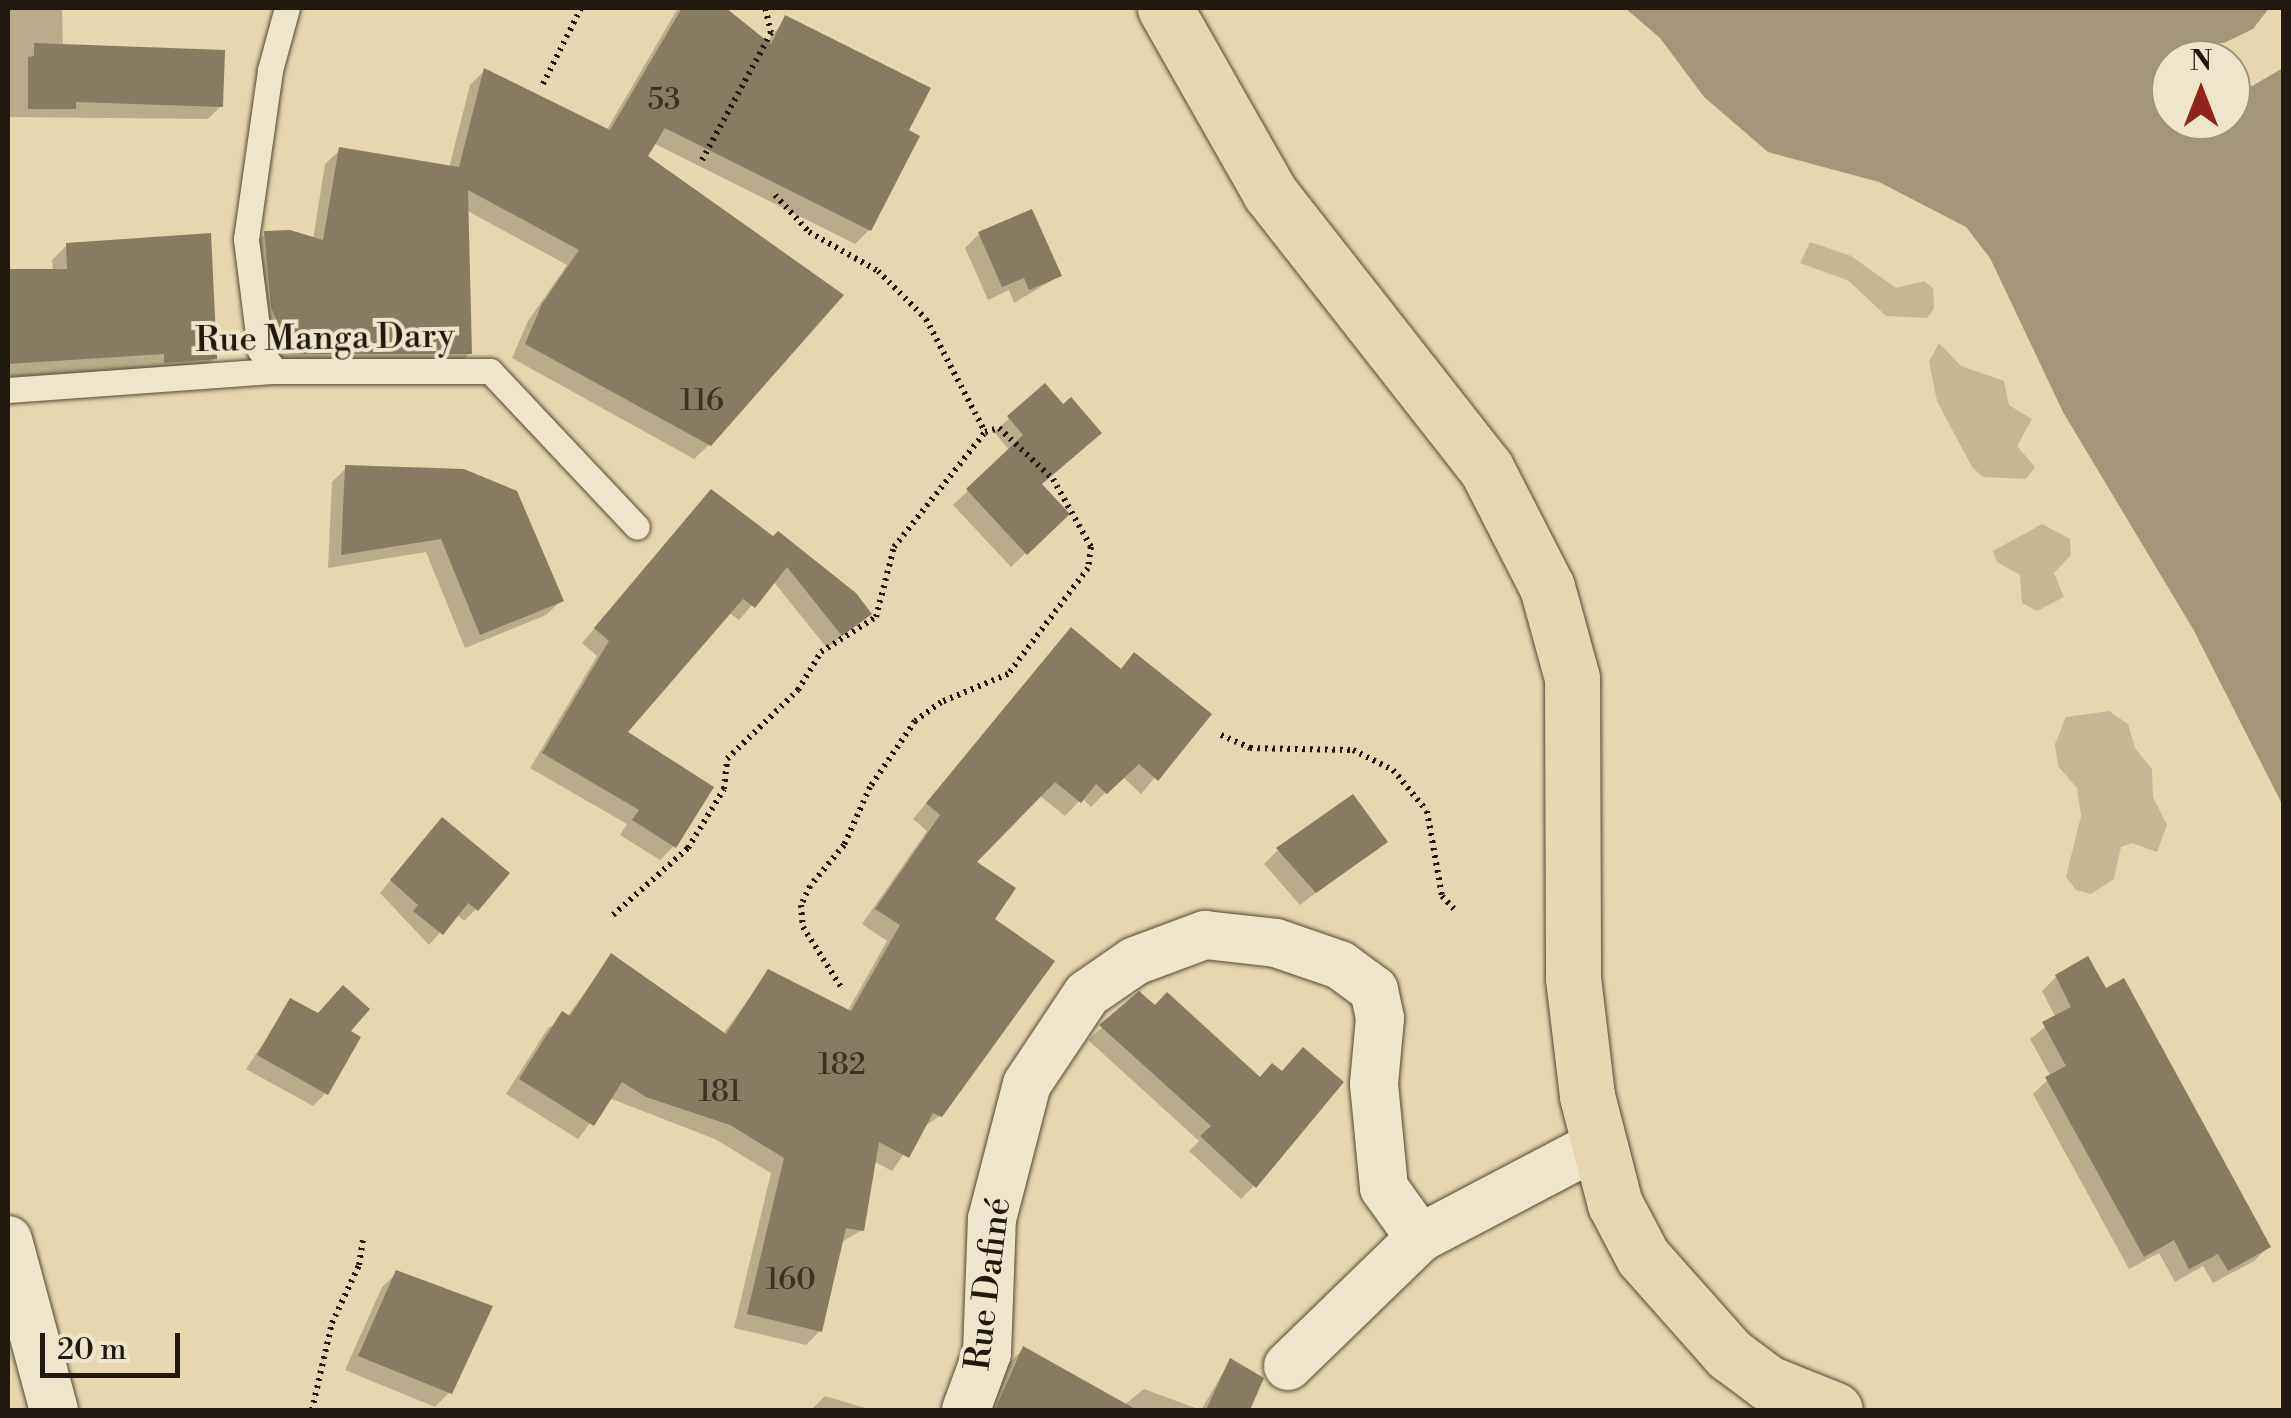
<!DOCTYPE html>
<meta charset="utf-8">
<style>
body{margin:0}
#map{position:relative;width:2291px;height:1418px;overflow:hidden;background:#e7d7b0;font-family:"Libre Bodoni",serif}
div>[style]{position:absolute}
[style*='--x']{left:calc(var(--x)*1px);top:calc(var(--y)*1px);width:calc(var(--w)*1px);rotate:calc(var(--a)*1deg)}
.green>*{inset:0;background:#c5b795}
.water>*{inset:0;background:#a4967a}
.shadow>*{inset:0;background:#0003}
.building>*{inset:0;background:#887b63}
.path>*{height:6px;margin-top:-3px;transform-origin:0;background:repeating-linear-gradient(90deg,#211810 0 2.5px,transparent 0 7.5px)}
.roads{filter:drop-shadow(0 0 2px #524838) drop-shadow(0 0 2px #524838)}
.service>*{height:25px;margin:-12.5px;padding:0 12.5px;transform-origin:12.5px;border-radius:12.5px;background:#efe5cc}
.minor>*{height:48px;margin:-24px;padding:0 24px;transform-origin:24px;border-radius:24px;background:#efe5cc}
.primary>*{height:55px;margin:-27.5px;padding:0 27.5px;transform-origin:27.5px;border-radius:27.5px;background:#e7d7b0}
span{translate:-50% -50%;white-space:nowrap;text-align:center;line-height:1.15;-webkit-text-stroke:8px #efe5cc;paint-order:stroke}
.number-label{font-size:30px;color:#3b3125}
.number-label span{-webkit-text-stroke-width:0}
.street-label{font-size:35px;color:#211810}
.frame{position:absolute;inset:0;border:10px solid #211810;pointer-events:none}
.north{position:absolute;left:2151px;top:40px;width:100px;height:100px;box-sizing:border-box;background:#efe5cc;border:2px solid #9d9381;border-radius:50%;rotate:0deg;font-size:28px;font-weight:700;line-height:40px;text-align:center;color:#211810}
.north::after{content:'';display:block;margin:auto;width:35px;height:45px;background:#8f2418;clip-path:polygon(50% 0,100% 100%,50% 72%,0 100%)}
.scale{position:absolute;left:40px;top:1333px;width:140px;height:45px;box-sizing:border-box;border:5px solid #211810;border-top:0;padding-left:12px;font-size:30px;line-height:35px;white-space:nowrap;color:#211810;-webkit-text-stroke:8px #efe5cc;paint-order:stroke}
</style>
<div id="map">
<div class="green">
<i style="clip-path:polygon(1810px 242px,1851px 256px,1896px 288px,1924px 281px,1933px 288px,1934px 309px,1927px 318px,1886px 316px,1849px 281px,1800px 263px)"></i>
<i style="clip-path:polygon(1939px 343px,1961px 366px,2004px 381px,2009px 405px,2032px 419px,2017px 446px,2035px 467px,2026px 479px,1983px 477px,1972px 467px,1937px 401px,1929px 362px)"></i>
<i style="clip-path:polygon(2042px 524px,2070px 539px,2071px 555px,2054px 573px,2064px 597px,2037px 611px,2022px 603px,2020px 575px,1997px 562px,1993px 551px)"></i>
<i style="clip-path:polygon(2109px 711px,2128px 724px,2135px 748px,2152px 769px,2153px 797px,2167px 825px,2157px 852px,2132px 843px,2121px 847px,2114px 879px,2091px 894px,2076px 890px,2066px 877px,2081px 816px,2077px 788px,2058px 766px,2055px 744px,2066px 717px)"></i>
</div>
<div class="water">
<i style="clip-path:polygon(1625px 8px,2269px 8px,2253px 29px,2224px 43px,2205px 44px,2188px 60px,2171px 60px,2171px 120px,2231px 120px,2231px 87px,2252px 86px,2283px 68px,2283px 806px,2193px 629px,2063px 412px,1990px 258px,1966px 227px,1879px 182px,1768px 152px,1704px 97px,1660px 38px)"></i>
</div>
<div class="shadow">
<i style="clip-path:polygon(8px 8px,62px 8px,63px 46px,221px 106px,208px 119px,8px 117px)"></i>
<i style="clip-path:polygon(678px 8px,722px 8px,766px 43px,786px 18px,906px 131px,869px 230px,855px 244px,653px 143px,645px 157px,709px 445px,694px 459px,512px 358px,528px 321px,567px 265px,466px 210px,470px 353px,455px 368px,276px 367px,250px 248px,265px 234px,313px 240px,325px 164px,340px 150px,449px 168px,470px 85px,484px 71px,606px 131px)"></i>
<i style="clip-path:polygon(979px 234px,1059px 276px,1014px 303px,1009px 290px,988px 300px,965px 248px)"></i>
<i style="clip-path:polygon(67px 245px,215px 358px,200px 372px,150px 368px,8px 377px,8px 272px,53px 272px,52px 260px)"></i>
<i style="clip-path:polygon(1045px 387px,1039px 485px,1052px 528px,1011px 567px,953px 505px,1010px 451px,994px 432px)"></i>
<i style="clip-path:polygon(346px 468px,561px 601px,546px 615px,465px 648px,426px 552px,328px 568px,332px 482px)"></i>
<i style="clip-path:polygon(698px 506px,869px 613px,827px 648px,773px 581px,739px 620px,728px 612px,624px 732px,674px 846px,660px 860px,620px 835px,627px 824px,530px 768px,597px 656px,582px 643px)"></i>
<i style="clip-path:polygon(1071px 630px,1119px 671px,1134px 656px,1208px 715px,1141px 794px,1122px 776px,1091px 807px,1082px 798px,1065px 816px,1039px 795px,974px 862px,991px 920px,941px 1115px,922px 1128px,892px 1171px,873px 1161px,862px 1230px,840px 1243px,820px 1331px,806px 1345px,734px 1328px,771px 1173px,715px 1139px,609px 1098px,578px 1139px,506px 1094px,548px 1028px,567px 1017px,611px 956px,723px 1034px,769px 972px,847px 1012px,887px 941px,862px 924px,927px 831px,913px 819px)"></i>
<i style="clip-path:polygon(430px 832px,476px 909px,464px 921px,456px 914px,429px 945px,380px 893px)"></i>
<i style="clip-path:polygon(1384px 841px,1300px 905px,1264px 864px,1278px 850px)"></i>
<i style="clip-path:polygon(2056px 977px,2268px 1247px,2254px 1261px,2213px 1283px,2203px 1266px,2175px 1282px,2159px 1253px,2129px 1269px,2033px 1094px,2051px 1077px,2030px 1039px,2056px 1018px,2042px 991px)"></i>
<i style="clip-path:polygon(1139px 995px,1254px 1186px,1241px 1199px,1189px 1151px,1199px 1141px,1088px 1040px)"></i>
<i style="clip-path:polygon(291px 1001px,347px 1032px,326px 1093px,313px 1106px,246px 1069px)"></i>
<i style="clip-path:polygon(397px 1273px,450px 1392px,435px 1407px,345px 1370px,382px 1287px)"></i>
<i style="clip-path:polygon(1023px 1349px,1123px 1406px,1144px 1389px,1201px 1410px,1230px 1361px,1261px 1379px,1247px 1410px,989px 1410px,1009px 1363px)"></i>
<i style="clip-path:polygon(825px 1396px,872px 1410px,811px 1410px)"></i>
</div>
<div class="building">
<i style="clip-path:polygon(682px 8px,726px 8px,771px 44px,785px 15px,931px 88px,909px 130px,920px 136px,871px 231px,665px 128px,648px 156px,844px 295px,711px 446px,525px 344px,542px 304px,579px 250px,468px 190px,472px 354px,290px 354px,271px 307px,264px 231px,290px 230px,323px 240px,339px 147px,459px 167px,484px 68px,610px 130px)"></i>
<i style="clip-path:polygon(34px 43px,225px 50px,223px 107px,76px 102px,76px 109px,28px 109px,28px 57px,34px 56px)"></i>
<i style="clip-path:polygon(1032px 209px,1062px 276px,1029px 290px,1024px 278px,1002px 287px,978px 232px)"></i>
<i style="clip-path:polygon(211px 233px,217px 359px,164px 363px,164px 354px,8px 364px,8px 269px,67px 269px,66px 243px)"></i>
<i style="clip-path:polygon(1045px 383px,1063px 404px,1071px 397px,1102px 433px,1042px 484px,1070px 514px,1027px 555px,966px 489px,1023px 435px,1007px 416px)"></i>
<i style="clip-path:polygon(345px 465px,464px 469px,517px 491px,564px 601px,480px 635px,441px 539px,341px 555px)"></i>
<i style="clip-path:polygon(711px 489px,773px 536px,778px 531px,856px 593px,872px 614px,842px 636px,787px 567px,755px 608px,743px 599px,628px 732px,714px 787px,676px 848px,632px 820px,639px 810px,542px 753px,609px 641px,594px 628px)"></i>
<i style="clip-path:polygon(1071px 627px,1121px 669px,1134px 652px,1212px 714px,1158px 781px,1139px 764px,1107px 794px,1096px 784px,1081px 803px,1055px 782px,977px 862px,1016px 888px,995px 919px,1055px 961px,942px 1117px,933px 1113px,909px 1158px,879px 1142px,864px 1231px,846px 1228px,822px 1332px,747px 1314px,784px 1158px,730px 1125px,646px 1097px,622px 1082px,594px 1126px,519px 1079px,562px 1011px,570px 1016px,611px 953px,726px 1034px,768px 969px,851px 1011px,900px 925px,875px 909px,940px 815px,926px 803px)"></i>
<i style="clip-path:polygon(1353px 794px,1388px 842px,1316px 893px,1276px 848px)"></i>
<i style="clip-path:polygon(442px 817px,510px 873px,478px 911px,468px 903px,443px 935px,413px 911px,418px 905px,390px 880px)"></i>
<i style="clip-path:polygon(2088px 956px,2106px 988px,2124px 978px,2271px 1247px,2228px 1271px,2218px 1254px,2189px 1269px,2174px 1240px,2144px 1257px,2045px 1077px,2066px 1066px,2042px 1022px,2071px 1007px,2055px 975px)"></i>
<i style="clip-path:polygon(343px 985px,370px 1009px,351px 1031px,361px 1037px,328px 1095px,257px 1055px,290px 998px,318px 1013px)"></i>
<i style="clip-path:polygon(1139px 991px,1155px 1005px,1167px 992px,1260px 1077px,1272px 1063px,1282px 1071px,1303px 1047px,1344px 1082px,1256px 1188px,1200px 1136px,1211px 1126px,1099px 1025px)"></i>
<i style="clip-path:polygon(396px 1270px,493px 1306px,452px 1394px,358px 1356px)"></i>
<i style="clip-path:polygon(1023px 1346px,1137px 1410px,995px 1410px)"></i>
<i style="clip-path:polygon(1230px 1358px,1264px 1378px,1250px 1410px,1206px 1410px)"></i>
</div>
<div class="path">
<i style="--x:543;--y:84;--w:85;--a:-63.4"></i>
<i style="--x:702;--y:160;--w:145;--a:-61.5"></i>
<i style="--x:771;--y:33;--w:26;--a:-103"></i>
<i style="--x:775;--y:195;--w:50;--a:47.4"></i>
<i style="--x:809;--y:232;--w:79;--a:29.5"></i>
<i style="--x:878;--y:271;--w:68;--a:45"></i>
<i style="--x:926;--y:319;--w:127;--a:62.4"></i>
<i style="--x:985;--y:432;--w:15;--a:-16"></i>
<i style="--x:999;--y:428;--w:74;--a:43.4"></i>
<i style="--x:1053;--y:479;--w:78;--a:60.8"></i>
<i style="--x:1091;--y:547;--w:21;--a:98"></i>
<i style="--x:1088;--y:568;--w:133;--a:127"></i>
<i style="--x:1008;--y:674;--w:73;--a:157.3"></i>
<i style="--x:941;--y:702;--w:32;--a:144"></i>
<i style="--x:915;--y:721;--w:80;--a:124.3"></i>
<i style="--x:870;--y:787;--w:64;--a:114.1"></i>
<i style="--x:844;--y:845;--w:53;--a:129.7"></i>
<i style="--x:810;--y:886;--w:21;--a:115"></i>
<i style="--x:801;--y:905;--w:22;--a:85"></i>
<i style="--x:803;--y:927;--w:71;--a:57.7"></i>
<i style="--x:1221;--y:735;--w:32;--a:24"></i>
<i style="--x:1250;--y:748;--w:103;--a:1.1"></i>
<i style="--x:1353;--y:750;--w:45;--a:26.6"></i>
<i style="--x:1393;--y:770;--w:53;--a:50.3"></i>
<i style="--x:1427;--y:811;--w:86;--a:80"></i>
<i style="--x:1442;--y:896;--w:21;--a:47"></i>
<i style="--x:613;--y:915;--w:101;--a:-41.8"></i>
<i style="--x:688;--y:848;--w:69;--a:-58.6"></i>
<i style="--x:724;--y:789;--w:30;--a:-84"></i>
<i style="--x:727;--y:759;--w:99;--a:-44.2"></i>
<i style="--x:798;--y:690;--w:44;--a:-58.8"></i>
<i style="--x:821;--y:652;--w:65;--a:-32.5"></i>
<i style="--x:876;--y:617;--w:72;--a:-75.6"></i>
<i style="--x:894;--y:547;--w:147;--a:-51.6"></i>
<i style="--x:312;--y:1410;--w:89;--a:-77.1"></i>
<i style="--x:332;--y:1323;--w:64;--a:-65"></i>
<i style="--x:359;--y:1265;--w:25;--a:-81"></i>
</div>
<div class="roads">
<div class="service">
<i style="--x:275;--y:371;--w:26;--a:-126"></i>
<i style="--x:260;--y:350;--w:112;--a:-97.2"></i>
<i style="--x:246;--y:239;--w:171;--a:-81.9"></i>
<i style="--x:270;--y:70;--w:64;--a:-74.7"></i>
<i style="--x:8;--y:390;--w:268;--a:-4.1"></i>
<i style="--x:275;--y:371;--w:215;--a:0"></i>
<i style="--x:490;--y:371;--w:214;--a:46.7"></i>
</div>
<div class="minor">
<i style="--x:8;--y:1240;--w:176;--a:74.9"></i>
<i style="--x:1288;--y:1366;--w:184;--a:-44.1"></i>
<i style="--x:966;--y:1410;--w:61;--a:-69.8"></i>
<i style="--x:987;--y:1353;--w:134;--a:-87.9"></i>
<i style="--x:992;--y:1219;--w:139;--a:-75.5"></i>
<i style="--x:1027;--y:1084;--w:108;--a:-56.3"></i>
<i style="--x:1087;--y:994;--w:58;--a:-34.5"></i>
<i style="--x:1135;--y:961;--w:75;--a:-20.4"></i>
<i style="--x:1205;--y:935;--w:71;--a:6.4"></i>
<i style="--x:1276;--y:943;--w:68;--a:19"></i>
<i style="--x:1340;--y:965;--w:42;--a:36.3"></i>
<i style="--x:1374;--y:990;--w:29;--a:78"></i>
<i style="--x:1380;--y:1018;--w:66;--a:95.2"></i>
<i style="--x:1374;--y:1084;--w:104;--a:84.5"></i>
<i style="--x:1384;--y:1188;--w:62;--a:54.2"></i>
<i style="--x:1420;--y:1238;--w:202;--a:-27.7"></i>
</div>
<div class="primary">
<i style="--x:1165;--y:8;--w:213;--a:60.4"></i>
<i style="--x:1270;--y:193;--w:350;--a:51.9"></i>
<i style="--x:1486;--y:468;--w:134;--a:62.9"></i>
<i style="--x:1547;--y:587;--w:94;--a:74.6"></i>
<i style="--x:1572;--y:678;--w:300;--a:89.8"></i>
<i style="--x:1573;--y:978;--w:119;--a:83.2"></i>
<i style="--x:1587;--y:1096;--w:112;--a:75.5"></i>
<i style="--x:1615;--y:1204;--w:60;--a:62.2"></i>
<i style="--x:1643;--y:1257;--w:130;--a:48.4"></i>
<i style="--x:1729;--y:1354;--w:49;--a:36.6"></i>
<i style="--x:1768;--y:1383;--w:72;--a:21.9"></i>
</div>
</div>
<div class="number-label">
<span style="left:664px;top:100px">53</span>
<span style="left:702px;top:401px">116</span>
<span style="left:842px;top:1065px">182</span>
<span style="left:720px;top:1092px">181</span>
<span style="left:791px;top:1280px">160</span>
</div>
<div class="street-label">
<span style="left:325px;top:339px;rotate:-1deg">Rue Manga Dary</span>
<span style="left:989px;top:1284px;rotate:-83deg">Rue Dafiné</span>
</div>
<div class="frame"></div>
<div class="north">N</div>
<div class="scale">20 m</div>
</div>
